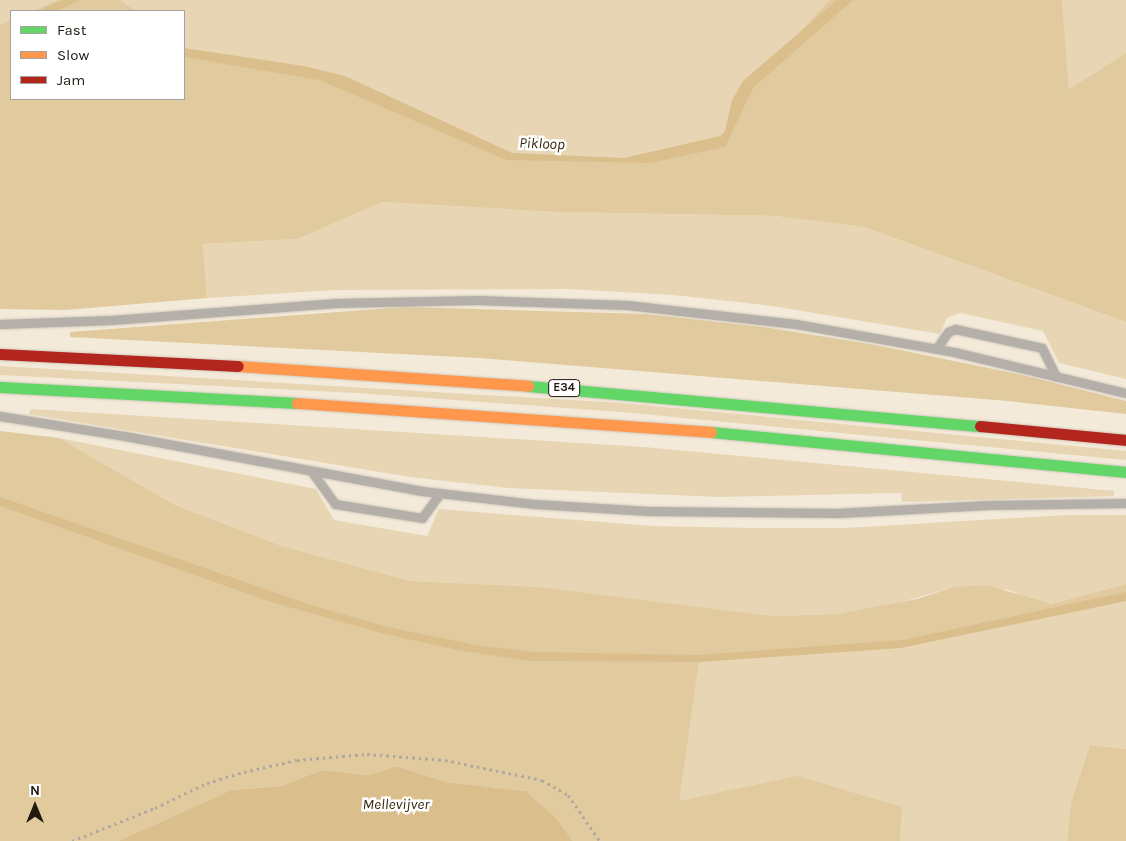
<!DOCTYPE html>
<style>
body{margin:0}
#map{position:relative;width:1126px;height:841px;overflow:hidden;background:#f4ead9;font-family:Karla,sans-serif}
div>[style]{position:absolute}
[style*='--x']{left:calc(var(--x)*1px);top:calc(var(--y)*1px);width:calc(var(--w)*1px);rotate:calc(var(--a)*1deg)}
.green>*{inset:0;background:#e7d5b3}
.forest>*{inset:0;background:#e1ca9e}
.water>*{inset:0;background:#dabf8d}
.path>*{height:3px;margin-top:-1.5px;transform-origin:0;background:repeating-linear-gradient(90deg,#ada8a0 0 2.5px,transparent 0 6.5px)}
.roads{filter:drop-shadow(0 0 1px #cfc8bb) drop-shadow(0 0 1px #cfc8bb)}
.lane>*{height:9px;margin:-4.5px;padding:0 4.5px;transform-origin:4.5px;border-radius:4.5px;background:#b4b0a9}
.fast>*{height:11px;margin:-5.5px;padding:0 5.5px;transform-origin:5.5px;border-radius:5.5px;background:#63d668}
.slow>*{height:11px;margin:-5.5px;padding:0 5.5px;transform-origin:5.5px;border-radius:5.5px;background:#ff974d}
.jam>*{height:11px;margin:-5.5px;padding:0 5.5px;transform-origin:5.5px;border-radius:5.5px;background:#b3261e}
span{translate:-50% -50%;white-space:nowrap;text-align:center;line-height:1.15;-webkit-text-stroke:5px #fff;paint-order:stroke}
.shield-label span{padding:1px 4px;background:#fff;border:1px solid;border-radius:4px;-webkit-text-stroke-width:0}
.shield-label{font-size:12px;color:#1f190e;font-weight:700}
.water-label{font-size:15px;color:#352709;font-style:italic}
.legend{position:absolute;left:10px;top:10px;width:175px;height:90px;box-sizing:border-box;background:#fff;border:1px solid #a5a39f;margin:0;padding:6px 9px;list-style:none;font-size:15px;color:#1f190e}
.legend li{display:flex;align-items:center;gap:10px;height:25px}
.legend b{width:25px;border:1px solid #a5a39f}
.north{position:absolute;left:10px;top:781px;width:50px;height:50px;-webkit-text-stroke:4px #fff;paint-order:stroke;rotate:0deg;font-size:14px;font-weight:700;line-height:20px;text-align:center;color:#1f190e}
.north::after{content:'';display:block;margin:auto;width:18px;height:22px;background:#1f190e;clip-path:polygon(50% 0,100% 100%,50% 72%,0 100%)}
</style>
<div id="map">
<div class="green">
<i style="clip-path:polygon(0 0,78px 0,52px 11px,11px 11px,11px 28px,0 33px)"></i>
<i style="clip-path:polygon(114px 0,829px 0,783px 55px,729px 136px,635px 160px,506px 156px,184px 54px,184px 11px,133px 11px)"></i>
<i style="clip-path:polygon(1062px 0,1126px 0,1126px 53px,1069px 89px)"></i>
<i style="clip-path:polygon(382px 202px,556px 212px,775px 216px,864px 227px,1126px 322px,1126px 379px,1059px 363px,1043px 331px,960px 313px,947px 318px,940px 334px,772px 306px,674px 295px,569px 289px,335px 290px,207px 298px,203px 244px,298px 239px)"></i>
<i style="clip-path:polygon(0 366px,621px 403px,1126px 451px,1126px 460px,621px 412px,357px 393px,0 375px)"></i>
<i style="clip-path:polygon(31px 409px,644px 447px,1114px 491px,1114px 496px,902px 502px,901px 493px,720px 497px,508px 488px,410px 477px,29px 414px)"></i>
<i style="clip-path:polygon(59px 438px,316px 489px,334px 520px,427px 536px,439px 509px,652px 526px,755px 528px,846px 528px,1065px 515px,1126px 515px,1126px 584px,1051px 604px,1028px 599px,1010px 590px,954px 587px,888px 606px,838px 614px,773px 616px,540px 587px,411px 581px,282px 546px,175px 505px)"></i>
<i style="clip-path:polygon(1126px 601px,1126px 749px,1090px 745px,1071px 802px,1067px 841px,900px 841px,902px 807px,678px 802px,699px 662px,901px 648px)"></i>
</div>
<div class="forest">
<i style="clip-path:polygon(59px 0,120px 0,136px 11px,33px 11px)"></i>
<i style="clip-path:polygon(829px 0,1062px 0,1069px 89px,1126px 53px,1126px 322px,864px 227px,775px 216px,556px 212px,382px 202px,298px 239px,203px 244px,207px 298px,66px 310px,0 309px,0 25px,11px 20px,11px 99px,184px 99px,184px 54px,308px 71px,506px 156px,635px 160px,729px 136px,736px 106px)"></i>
<i style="clip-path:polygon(405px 307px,646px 314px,764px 327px,870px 344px,1023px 375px,1126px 401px,1126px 414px,1008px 401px,479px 358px,70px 337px,70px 332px)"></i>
<i style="clip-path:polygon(0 431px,59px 438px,175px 505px,282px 546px,411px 581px,540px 587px,773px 616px,838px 614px,917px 599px,954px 587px,987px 585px,1051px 604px,1126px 584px,1126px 601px,901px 648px,699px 662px,679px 801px,797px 776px,902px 807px,900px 841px,573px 841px,556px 818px,526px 791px,446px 782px,397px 766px,369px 775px,322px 770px,281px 786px,231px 790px,118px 841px,0 841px)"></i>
<i style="clip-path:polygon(1090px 745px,1126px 749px,1126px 841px,1067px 841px,1071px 802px)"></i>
</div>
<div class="water">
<i style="clip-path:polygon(62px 0,80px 0,57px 11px,37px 11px)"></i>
<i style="clip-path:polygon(837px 0,853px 0,753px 88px,725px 147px,649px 163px,506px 160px,319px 80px,184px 57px,184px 48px,304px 66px,345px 76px,512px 153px,624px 158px,720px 136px,725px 131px,732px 100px,743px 81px)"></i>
<i style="clip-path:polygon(0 497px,314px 606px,388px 627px,475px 645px,534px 652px,698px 655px,903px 640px,1126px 592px,1126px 601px,901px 648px,699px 662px,530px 661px,458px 650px,385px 634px,271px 602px,0 506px)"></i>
<i style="clip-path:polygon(397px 766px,446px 782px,526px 791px,556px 818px,573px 841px,118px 841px,231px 790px,281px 786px,322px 770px,369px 775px)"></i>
</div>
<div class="path">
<i style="--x:72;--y:841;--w:89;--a:-21.7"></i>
<i style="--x:155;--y:808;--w:58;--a:-25.7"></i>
<i style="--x:207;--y:783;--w:39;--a:-17"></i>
<i style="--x:244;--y:772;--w:54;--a:-12.8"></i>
<i style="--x:297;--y:760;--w:70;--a:-4.9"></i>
<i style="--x:367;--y:754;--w:78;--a:4.4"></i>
<i style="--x:445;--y:760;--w:99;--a:11.7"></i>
<i style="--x:542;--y:780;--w:30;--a:30"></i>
<i style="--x:568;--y:795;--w:56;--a:55.2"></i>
</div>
<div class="roads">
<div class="lane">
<i style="--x:0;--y:324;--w:111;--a:-2.1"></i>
<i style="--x:111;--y:320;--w:226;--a:-4.3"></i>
<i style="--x:336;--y:303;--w:142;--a:-1.2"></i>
<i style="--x:478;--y:300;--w:149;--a:1.9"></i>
<i style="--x:627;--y:305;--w:170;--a:6.4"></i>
<i style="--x:796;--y:324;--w:160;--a:10"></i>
<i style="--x:954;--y:352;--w:177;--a:13.4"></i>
<i style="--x:936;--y:349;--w:21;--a:-55"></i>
<i style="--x:948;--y:332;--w:8;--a:-23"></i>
<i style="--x:955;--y:329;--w:89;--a:12.3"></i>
<i style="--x:1042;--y:348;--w:32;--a:64"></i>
<i style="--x:0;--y:416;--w:127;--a:9.1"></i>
<i style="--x:125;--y:436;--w:302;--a:10.5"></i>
<i style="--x:422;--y:491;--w:114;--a:6.6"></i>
<i style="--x:535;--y:504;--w:114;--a:3.5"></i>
<i style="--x:649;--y:511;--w:188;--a:0.6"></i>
<i style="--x:837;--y:513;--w:151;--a:-3"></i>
<i style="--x:988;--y:505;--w:138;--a:-0.8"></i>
<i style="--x:312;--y:472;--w:39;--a:54"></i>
<i style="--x:335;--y:504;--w:88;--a:9.1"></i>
<i style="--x:422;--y:518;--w:31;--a:-54"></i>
</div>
<div class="fast">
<i style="--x:528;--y:386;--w:454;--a:5.1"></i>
<i style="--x:0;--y:387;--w:297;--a:3.1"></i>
<i style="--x:711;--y:432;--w:417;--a:5.5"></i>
</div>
<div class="slow">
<i style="--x:238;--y:366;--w:291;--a:3.9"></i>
<i style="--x:297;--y:403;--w:415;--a:4"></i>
</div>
<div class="jam">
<i style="--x:0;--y:354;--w:238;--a:2.9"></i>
<i style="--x:980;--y:426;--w:147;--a:5.5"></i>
</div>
</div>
<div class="shield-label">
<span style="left:564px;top:388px">E34</span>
</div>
<div class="water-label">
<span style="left:542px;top:144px;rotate:2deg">Pikloop</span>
<span style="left:396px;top:805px">Mellevijver</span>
</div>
<ul class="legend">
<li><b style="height:6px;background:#63d668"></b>Fast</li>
<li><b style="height:6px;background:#ff974d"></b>Slow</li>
<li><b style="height:6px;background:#b3261e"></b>Jam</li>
</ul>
<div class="north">N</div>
</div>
